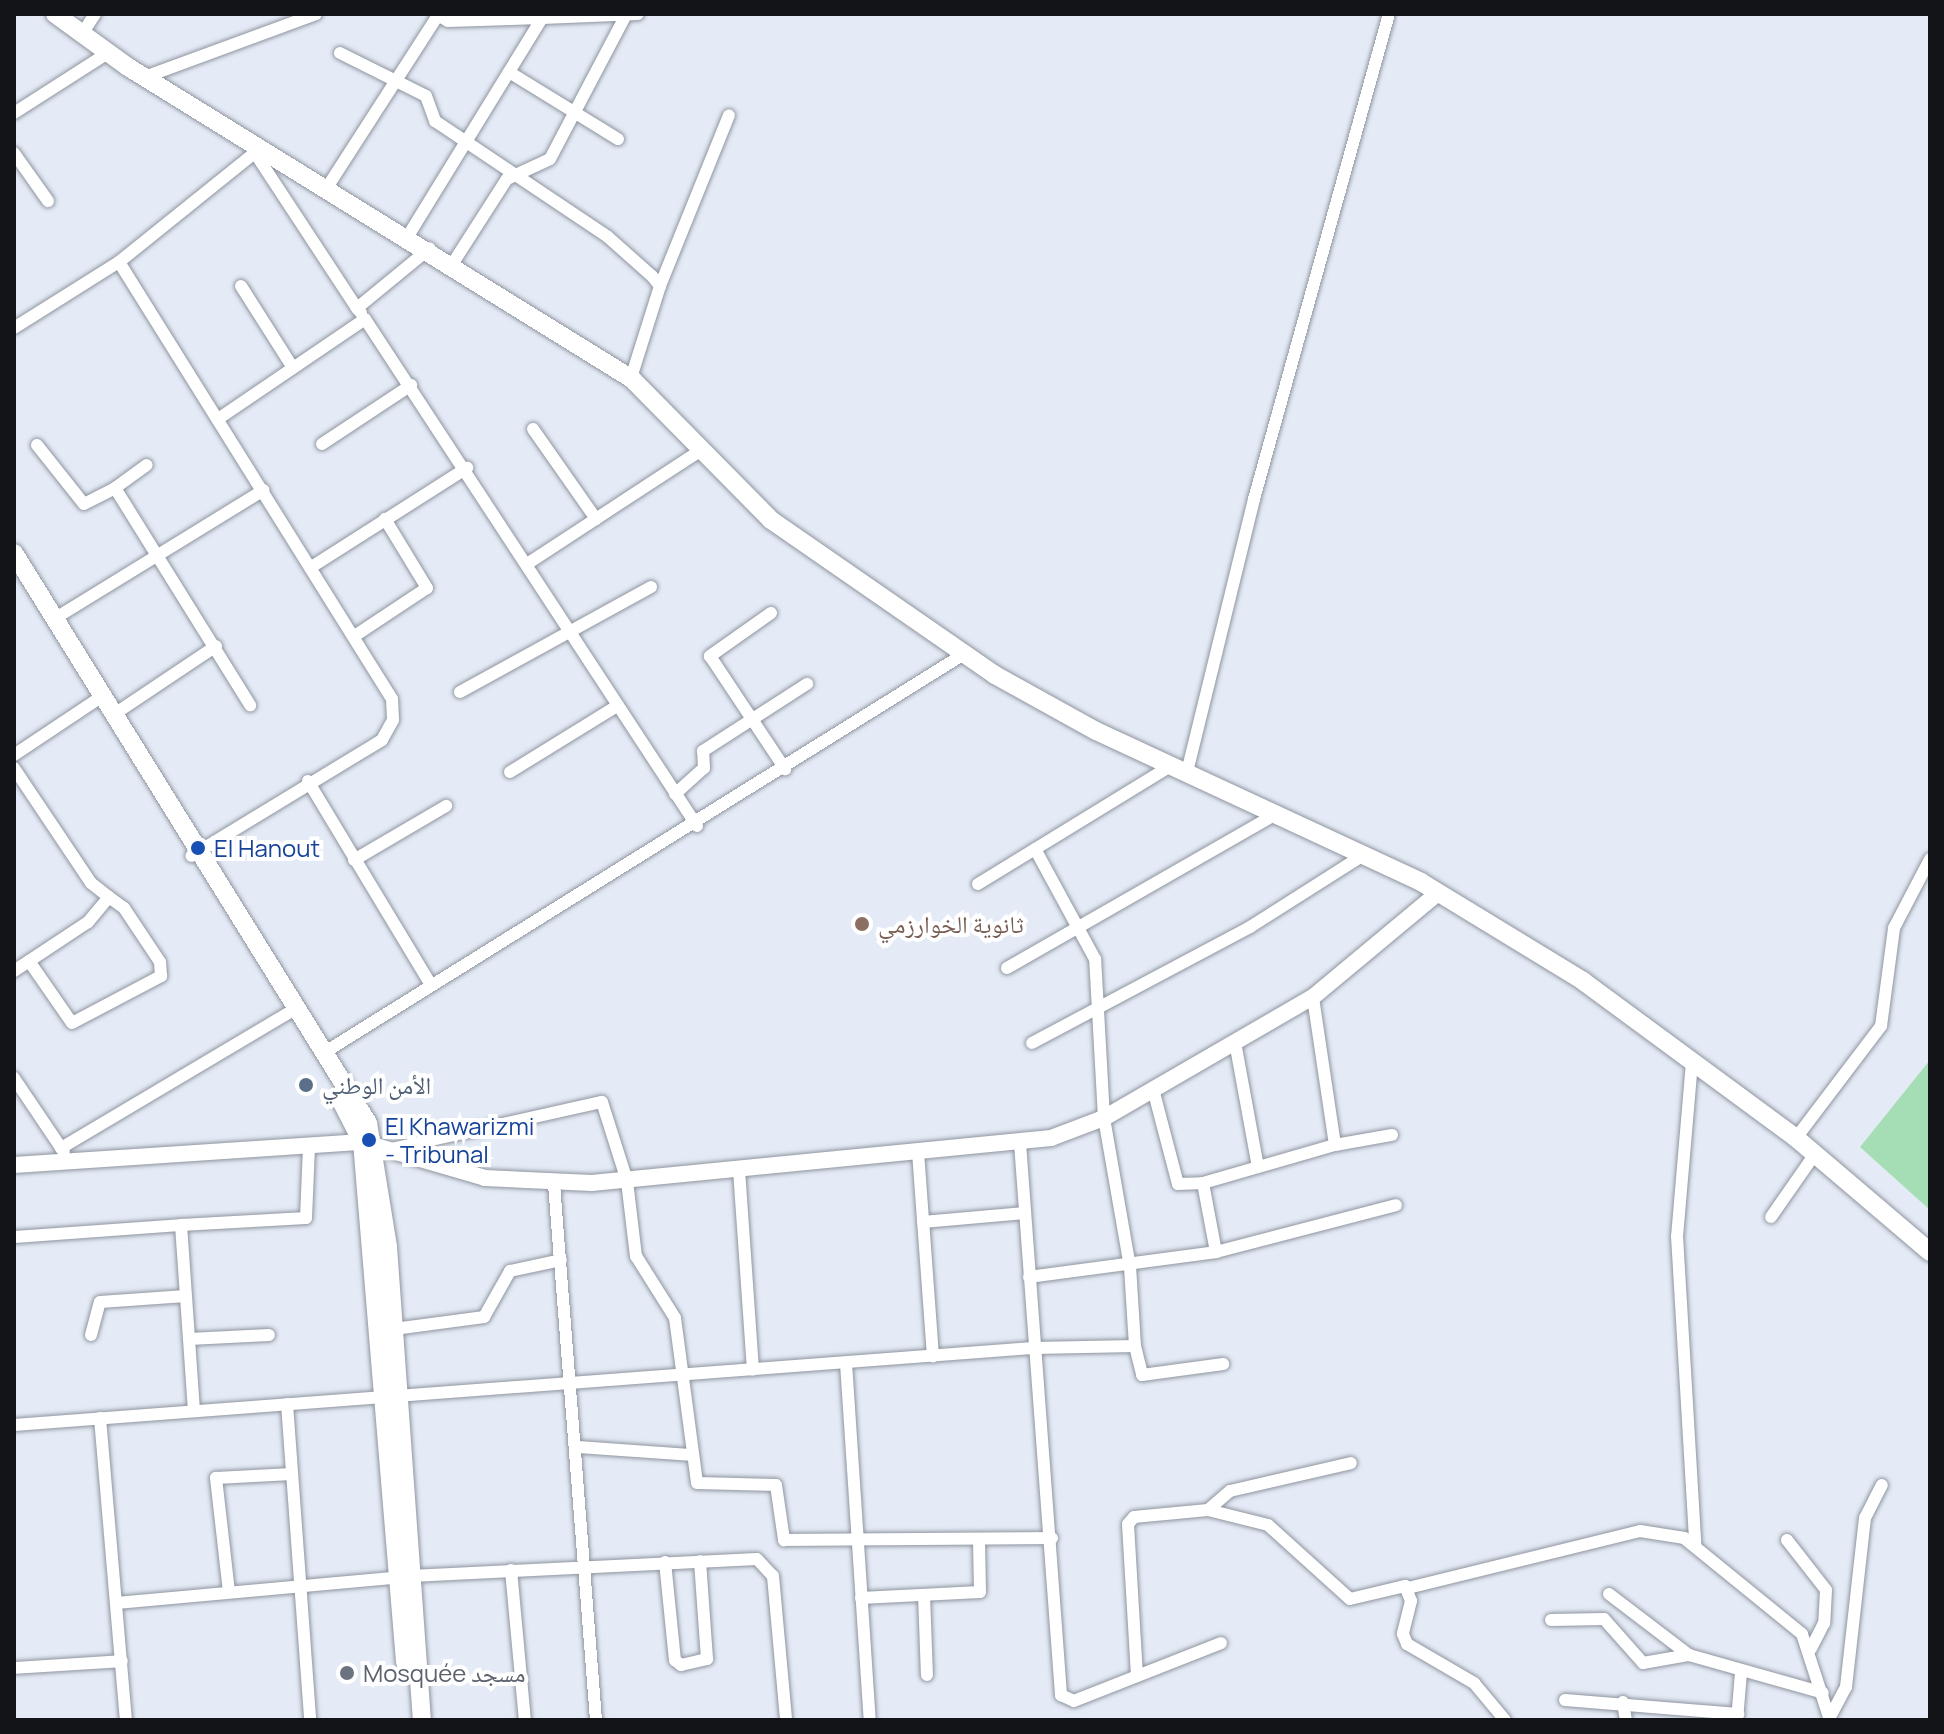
<!DOCTYPE html>
<meta charset="utf-8">
<style>
body{margin:0}
#map{position:relative;width:1944px;height:1734px;overflow:hidden;background:#e4ebf6;font-family:Manrope,"Noto Naskh Arabic",sans-serif}
div>[style]{position:absolute}
[style*='--x']{left:calc(var(--x)*1px);top:calc(var(--y)*1px);width:calc(var(--w)*1px);rotate:calc(var(--a)*1deg)}
.green>*{inset:0;background:#a5deb5}
.roads{filter:drop-shadow(0 0 2px #8f959f) drop-shadow(0 0 2px #8f959f)}
.minor>*{height:12px;margin:-6px;padding:0 6px;transform-origin:6px;border-radius:6px;background:#fff}
.tertiary>*{height:16px;margin:-8px;padding:0 8px;transform-origin:8px;border-radius:8px;background:#fff}
.secondary>*{height:18px;margin:-9px;padding:0 9px;transform-origin:9px;border-radius:9px;background:#fff}
.dots>*{width:22px;height:22px;translate:-50% -50%;box-sizing:border-box;border:4px solid #fff;border-radius:50%}
span{translate:-50% -50%;white-space:nowrap;text-align:center;line-height:1.15;-webkit-text-stroke:8px #fff;paint-order:stroke}
.transit-label{font-size:24px;color:#164399}
.left{translate:0 -50%;text-align:left}
.education-label{font-size:24px;color:#785e54}
.service-label{font-size:24px;color:#4e5e75}
.worship-label{font-size:24px;color:#5b616d}
.frame{position:absolute;inset:0;border:16px solid #121417;pointer-events:none}
</style>
<div id="map">
<div class="green">
<i style="clip-path:polygon(1930px 1060px,1930px 1210px,1860px 1147px)"></i>
</div>
<div class="roads">
<div class="minor">
<i style="--x:436;--y:14;--w:14;--a:30"></i>
<i style="--x:448;--y:21;--w:94;--a:-1.8"></i>
<i style="--x:82;--y:34;--w:24;--a:-57"></i>
<i style="--x:340;--y:53;--w:96;--a:26.6"></i>
<i style="--x:426;--y:96;--w:27;--a:70"></i>
<i style="--x:435;--y:121;--w:208;--a:33.8"></i>
<i style="--x:608;--y:237;--w:59;--a:41.6"></i>
<i style="--x:652;--y:276;--w:13;--a:51"></i>
<i style="--x:660;--y:286;--w:96;--a:107.5"></i>
<i style="--x:509;--y:72;--w:128;--a:31.6"></i>
<i style="--x:145;--y:77;--w:182;--a:-20.2"></i>
<i style="--x:14;--y:113;--w:112;--a:-32.6"></i>
<i style="--x:14;--y:153;--w:59;--a:54.7"></i>
<i style="--x:255;--y:153;--w:186;--a:56.7"></i>
<i style="--x:328;--y:186;--w:201;--a:-57.2"></i>
<i style="--x:408;--y:236;--w:256;--a:-58.4"></i>
<i style="--x:542;--y:18;--w:96;--a:-2.4"></i>
<i style="--x:119;--y:262;--w:515;--a:58.01"></i>
<i style="--x:392;--y:699;--w:21;--a:87"></i>
<i style="--x:393;--y:720;--w:23;--a:119"></i>
<i style="--x:382;--y:740;--w:223;--a:148.7"></i>
<i style="--x:453;--y:263;--w:100;--a:-57.3"></i>
<i style="--x:507;--y:179;--w:47;--a:-24.9"></i>
<i style="--x:550;--y:159;--w:163;--a:-62.2"></i>
<i style="--x:241;--y:286;--w:97;--a:57.6"></i>
<i style="--x:660;--y:286;--w:184;--a:-68"></i>
<i style="--x:361;--y:313;--w:6;--a:-129"></i>
<i style="--x:357;--y:308;--w:94;--a:-39.4"></i>
<i style="--x:14;--y:328;--w:124;--a:-32.2"></i>
<i style="--x:119;--y:262;--w:182;--a:-38.8"></i>
<i style="--x:221;--y:417;--w:174;--a:-34.2"></i>
<i style="--x:365;--y:319;--w:606;--a:56.78"></i>
<i style="--x:533;--y:429;--w:110;--a:55"></i>
<i style="--x:322;--y:444;--w:107;--a:-33.5"></i>
<i style="--x:37;--y:445;--w:75;--a:51.5"></i>
<i style="--x:84;--y:504;--w:35;--a:-27"></i>
<i style="--x:115;--y:488;--w:256;--a:58.1"></i>
<i style="--x:115;--y:488;--w:39;--a:-36"></i>
<i style="--x:527;--y:564;--w:208;--a:-33.2"></i>
<i style="--x:313;--y:566;--w:183;--a:-32.5"></i>
<i style="--x:771;--y:613;--w:75;--a:144.8"></i>
<i style="--x:710;--y:656;--w:136;--a:56.4"></i>
<i style="--x:54;--y:619;--w:246;--a:-31.6"></i>
<i style="--x:356;--y:635;--w:85;--a:-33.5"></i>
<i style="--x:427;--y:588;--w:81;--a:-121.3"></i>
<i style="--x:460;--y:692;--w:218;--a:-28.8"></i>
<i style="--x:113;--y:715;--w:124;--a:-33.8"></i>
<i style="--x:14;--y:755;--w:105;--a:-33.7"></i>
<i style="--x:14;--y:768;--w:138;--a:56.2"></i>
<i style="--x:91;--y:883;--w:23;--a:38"></i>
<i style="--x:109;--y:897;--w:33;--a:130"></i>
<i style="--x:88;--y:922;--w:89;--a:146.5"></i>
<i style="--x:510;--y:772;--w:126;--a:-31.7"></i>
<i style="--x:1187;--y:772;--w:281;--a:-76.2"></i>
<i style="--x:1254;--y:499;--w:503;--a:-74.45"></i>
<i style="--x:308;--y:781;--w:238;--a:58.9"></i>
<i style="--x:675;--y:794;--w:39;--a:-42"></i>
<i style="--x:704;--y:768;--w:17;--a:-93"></i>
<i style="--x:703;--y:751;--w:124;--a:-32.8"></i>
<i style="--x:354;--y:860;--w:107;--a:-30.4"></i>
<i style="--x:978;--y:884;--w:228;--a:-31.5"></i>
<i style="--x:29;--y:961;--w:75;--a:55.3"></i>
<i style="--x:72;--y:1023;--w:101;--a:-27.8"></i>
<i style="--x:161;--y:976;--w:14;--a:-94"></i>
<i style="--x:160;--y:962;--w:65;--a:-123.7"></i>
<i style="--x:124;--y:908;--w:19;--a:-144"></i>
<i style="--x:1007;--y:968;--w:310;--a:-29.8"></i>
<i style="--x:1235;--y:1042;--w:127;--a:79.6"></i>
<i style="--x:1032;--y:1043;--w:247;--a:-28"></i>
<i style="--x:1250;--y:927;--w:136;--a:-32.4"></i>
<i style="--x:325;--y:1052;--w:753;--a:-31.92"></i>
<i style="--x:1692;--y:1062;--w:175;--a:94.9"></i>
<i style="--x:1677;--y:1236;--w:308;--a:86.6"></i>
<i style="--x:14;--y:1078;--w:89;--a:56"></i>
<i style="--x:1153;--y:1089;--w:98;--a:75.3"></i>
<i style="--x:1178;--y:1184;--w:25;--a:-2"></i>
<i style="--x:1796;--y:1138;--w:141;--a:-52.8"></i>
<i style="--x:1881;--y:1026;--w:99;--a:-82.4"></i>
<i style="--x:1894;--y:928;--w:78;--a:-62.4"></i>
<i style="--x:1020;--y:1143;--w:554;--a:85.75"></i>
<i style="--x:1061;--y:1695;--w:14;--a:25"></i>
<i style="--x:1074;--y:1701;--w:158;--a:-21.5"></i>
<i style="--x:1335;--y:1145;--w:58;--a:-10"></i>
<i style="--x:61;--y:1148;--w:264;--a:-30.7"></i>
<i style="--x:391;--y:1149;--w:216;--a:-12.6"></i>
<i style="--x:602;--y:1102;--w:83;--a:72.4"></i>
<i style="--x:627;--y:1181;--w:76;--a:83.2"></i>
<i style="--x:636;--y:1256;--w:73;--a:57.8"></i>
<i style="--x:675;--y:1318;--w:166;--a:82.4"></i>
<i style="--x:697;--y:1483;--w:79;--a:1.5"></i>
<i style="--x:776;--y:1485;--w:56;--a:81.7"></i>
<i style="--x:784;--y:1540;--w:268;--a:-0.4"></i>
<i style="--x:918;--y:1152;--w:205;--a:85.8"></i>
<i style="--x:739;--y:1170;--w:200;--a:86"></i>
<i style="--x:554;--y:1184;--w:538;--a:85.52"></i>
<i style="--x:1771;--y:1217;--w:77;--a:-55.1"></i>
<i style="--x:923;--y:1222;--w:102;--a:-5"></i>
<i style="--x:181;--y:1225;--w:125;--a:-3.2"></i>
<i style="--x:306;--y:1218;--w:72;--a:-87.6"></i>
<i style="--x:14;--y:1237;--w:167;--a:-4.1"></i>
<i style="--x:181;--y:1225;--w:185;--a:86"></i>
<i style="--x:1216;--y:1252;--w:70;--a:-100.7"></i>
<i style="--x:1203;--y:1183;--w:137;--a:-16.1"></i>
<i style="--x:1335;--y:1145;--w:150;--a:-98.5"></i>
<i style="--x:1029;--y:1277;--w:189;--a:-7.6"></i>
<i style="--x:1216;--y:1252;--w:186;--a:-14.6"></i>
<i style="--x:394;--y:1329;--w:91;--a:-7.6"></i>
<i style="--x:484;--y:1317;--w:53;--a:-60.5"></i>
<i style="--x:510;--y:1271;--w:52;--a:-12.2"></i>
<i style="--x:91;--y:1335;--w:34;--a:-75"></i>
<i style="--x:100;--y:1302;--w:86;--a:-4"></i>
<i style="--x:189;--y:1339;--w:80;--a:-2.9"></i>
<i style="--x:1135;--y:1346;--w:30;--a:76"></i>
<i style="--x:1142;--y:1375;--w:82;--a:-7.7"></i>
<i style="--x:846;--y:1363;--w:358;--a:86.2"></i>
<i style="--x:287;--y:1404;--w:317;--a:85.8"></i>
<i style="--x:100;--y:1418;--w:303;--a:85.1"></i>
<i style="--x:14;--y:1425;--w:1023;--a:-4.32"></i>
<i style="--x:1034;--y:1348;--w:101;--a:-1.1"></i>
<i style="--x:1135;--y:1346;--w:79;--a:-93.6"></i>
<i style="--x:1130;--y:1267;--w:151;--a:-99.9"></i>
<i style="--x:1104;--y:1118;--w:159;--a:-93.2"></i>
<i style="--x:1095;--y:959;--w:125;--a:-118.6"></i>
<i style="--x:577;--y:1447;--w:114;--a:4"></i>
<i style="--x:1208;--y:1510;--w:29;--a:-41"></i>
<i style="--x:1230;--y:1491;--w:124;--a:-13"></i>
<i style="--x:1787;--y:1540;--w:63;--a:52"></i>
<i style="--x:1826;--y:1590;--w:33;--a:93"></i>
<i style="--x:1824;--y:1623;--w:29;--a:117"></i>
<i style="--x:665;--y:1562;--w:99;--a:84.2"></i>
<i style="--x:675;--y:1660;--w:8;--a:40"></i>
<i style="--x:681;--y:1665;--w:27;--a:-13"></i>
<i style="--x:707;--y:1659;--w:98;--a:-94.1"></i>
<i style="--x:511;--y:1570;--w:151;--a:84.7"></i>
<i style="--x:1408;--y:1588;--w:239;--a:-13.8"></i>
<i style="--x:1640;--y:1531;--w:45;--a:9"></i>
<i style="--x:1684;--y:1538;--w:152;--a:39.1"></i>
<i style="--x:1802;--y:1634;--w:90;--a:72"></i>
<i style="--x:229;--y:1592;--w:115;--a:-96.5"></i>
<i style="--x:216;--y:1478;--w:76;--a:-3"></i>
<i style="--x:1609;--y:1594;--w:101;--a:37.3"></i>
<i style="--x:1689;--y:1655;--w:139;--a:15.8"></i>
<i style="--x:924;--y:1595;--w:80;--a:87.9"></i>
<i style="--x:861;--y:1598;--w:119;--a:-2.9"></i>
<i style="--x:980;--y:1592;--w:53;--a:-91.1"></i>
<i style="--x:117;--y:1603;--w:295;--a:-5.2"></i>
<i style="--x:411;--y:1576;--w:346;--a:-2.8"></i>
<i style="--x:757;--y:1559;--w:23;--a:47"></i>
<i style="--x:773;--y:1576;--w:145;--a:84.8"></i>
<i style="--x:1551;--y:1620;--w:53;--a:-1.1"></i>
<i style="--x:1604;--y:1619;--w:59;--a:48.4"></i>
<i style="--x:1643;--y:1663;--w:47;--a:-9.9"></i>
<i style="--x:14;--y:1668;--w:108;--a:-3.7"></i>
<i style="--x:1137;--y:1676;--w:152;--a:-93.4"></i>
<i style="--x:1128;--y:1524;--w:9;--a:-49"></i>
<i style="--x:1134;--y:1517;--w:74;--a:-5.4"></i>
<i style="--x:1208;--y:1510;--w:62;--a:14"></i>
<i style="--x:1268;--y:1525;--w:110;--a:42.1"></i>
<i style="--x:1350;--y:1599;--w:57;--a:-13.3"></i>
<i style="--x:1405;--y:1586;--w:16;--a:68"></i>
<i style="--x:1411;--y:1601;--w:34;--a:104"></i>
<i style="--x:1403;--y:1634;--w:11;--a:68"></i>
<i style="--x:1407;--y:1644;--w:78;--a:30.2"></i>
<i style="--x:1474;--y:1683;--w:48;--a:50"></i>
<i style="--x:1565;--y:1700;--w:174;--a:4.6"></i>
<i style="--x:1623;--y:1702;--w:18;--a:81"></i>
<i style="--x:1830;--y:1717;--w:34;--a:-62"></i>
<i style="--x:1846;--y:1687;--w:170;--a:-83.6"></i>
<i style="--x:1865;--y:1518;--w:37;--a:-63"></i>
<i style="--x:1737;--y:1720;--w:48;--a:-85.2"></i>
</div>
<div class="tertiary">
<i style="--x:14;--y:1165;--w:349;--a:-3.8"></i>
<i style="--x:362;--y:1142;--w:128;--a:16.3"></i>
<i style="--x:485;--y:1178;--w:107;--a:2.7"></i>
<i style="--x:592;--y:1183;--w:461;--a:-5.6"></i>
<i style="--x:1051;--y:1138;--w:57;--a:-20.7"></i>
<i style="--x:1104;--y:1118;--w:241;--a:-30.1"></i>
<i style="--x:1313;--y:997;--w:163;--a:-39.8"></i>
</div>
<div class="secondary">
<i style="--x:55;--y:14;--w:90;--a:36"></i>
<i style="--x:128;--y:67;--w:593;--a:31.76"></i>
<i style="--x:632;--y:379;--w:198;--a:45.4"></i>
<i style="--x:771;--y:520;--w:272;--a:34.7"></i>
<i style="--x:995;--y:675;--w:115;--a:29"></i>
<i style="--x:1096;--y:731;--w:358;--a:24.9"></i>
<i style="--x:1421;--y:882;--w:190;--a:31.4"></i>
<i style="--x:1583;--y:981;--w:265;--a:36.4"></i>
<i style="--x:1796;--y:1138;--w:176;--a:40.4"></i>
<i style="--x:14;--y:553;--w:671;--a:58.16"></i>
<i style="--x:368;--y:1123;--w:126;--a:80.8"></i>
<i style="--x:388;--y:1247;--w:474;--a:85.9"></i>
<i style="--x:340;--y:1099;--w:48;--a:62.9"></i>
<i style="--x:362;--y:1142;--w:522;--a:85.27"></i>
</div>
</div>
<div class="dots">
<i style="left:198px;top:848px;background:#1a4fb4"></i>
<i style="left:862px;top:924px;background:#8d6e63"></i>
<i style="left:306px;top:1085px;background:#5c6f8a"></i>
<i style="left:369px;top:1140px;background:#1a4fb4"></i>
<i style="left:347px;top:1673px;background:#6b7280"></i>
</div>
<div class="transit-label">
<span class="left" style="left:214px;top:848px">El Hanout</span>
<span class="left" style="left:385px;top:1140px">El Khawarizmi<br>- Tribunal</span>
</div>
<div class="education-label">
<span class="left" style="left:878px;top:924px">ثانوية الخوارزمي</span>
</div>
<div class="service-label">
<span class="left" style="left:322px;top:1085px">الأمن الوطني</span>
</div>
<div class="worship-label">
<span class="left" style="left:363px;top:1673px">Mosquée مسجد</span>
</div>
<div class="frame"></div>
</div>
